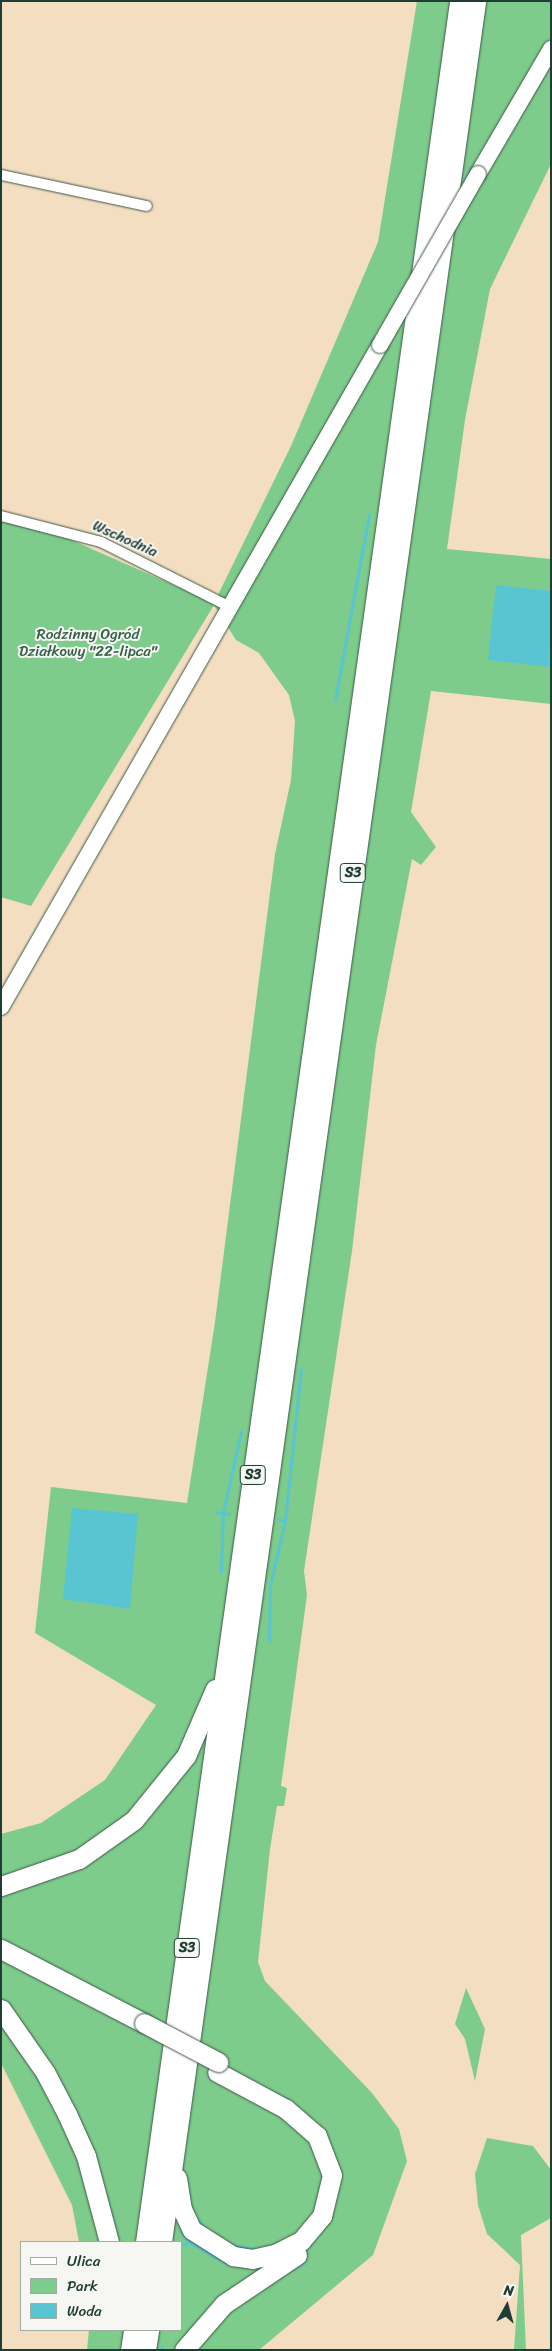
<!DOCTYPE html>
<meta charset="utf-8">
<style>
body{margin:0}
#map{position:relative;width:552px;height:2351px;overflow:hidden;background:#f3dec1;font-family:Sriracha,sans-serif}
div>[style]{position:absolute}
[style*='--x']{left:calc(var(--x)*1px);top:calc(var(--y)*1px);width:calc(var(--w)*1px);rotate:calc(var(--a)*1deg)}
.green>*{inset:0;background:#7dcc8c}
.water>*{inset:0;background:#59c5d3}
.stream>*{height:2.5px;margin:-1.25px;padding:0 1.25px;transform-origin:1.25px;border-radius:1.25px;background:#59c5d3}
.roads{filter:drop-shadow(0 0 1px #3f5549) drop-shadow(0 0 1px #3f5549)}
.minor>*{height:10px;margin:-5px;padding:0 5px;transform-origin:5px;border-radius:5px;background:#fff}
.primary>*{height:16px;margin:-8px;padding:0 8px;transform-origin:8px;border-radius:8px;background:#fff}
.motorway>*{height:19px;margin:-9.5px;padding:0 9.5px;transform-origin:9.5px;border-radius:9.5px;background:#fff}
.bridges{filter:drop-shadow(0 0 1px #3f5549) drop-shadow(0 0 1px #3f5549)}
.primary-bridge>*{height:16px;margin:-8px;padding:0 8px;transform-origin:8px;border-radius:8px;background:#fff}
.motorway-bridge>*{height:19px;margin:-9.5px;padding:0 9.5px;transform-origin:9.5px;border-radius:9.5px;background:#fff}
span{translate:-50% -50%;white-space:nowrap;text-align:center;line-height:1.15;-webkit-text-stroke:4px #f6f6f2;paint-order:stroke}
.shield-label span{padding:1px 4px;background:#f6f6f2;border:1px solid;border-radius:4px;-webkit-text-stroke-width:0}
.shield-label{font-size:14px;color:#1f3d34;font-weight:700}
.street-label{font-size:15px;color:#1f3d34}
.park-label{font-size:15px;color:#36614a}
.frame{position:absolute;inset:0;border:2px solid #1f3d34;pointer-events:none}
.legend{position:absolute;left:20px;top:2241px;width:162px;height:90px;box-sizing:border-box;background:#f6f6f2;border:1px solid #a0aca6;margin:0;padding:6px 9px;list-style:none;font-size:15px;color:#1f3d34}
.legend li{display:flex;align-items:center;gap:10px;height:25px}
.legend b{width:25px;border:1px solid #a0aca6}
.north{position:absolute;left:482px;top:2281px;width:50px;height:50px;-webkit-text-stroke:4px #f6f6f2;paint-order:stroke;rotate:7deg;font-size:14px;font-weight:700;line-height:20px;text-align:center;color:#1f3d34}
.north::after{content:'';display:block;margin:auto;width:18px;height:22px;background:#1f3d34;clip-path:polygon(50% 0,100% 100%,50% 72%,0 100%)}
</style>
<div id="map">
<div class="green">
<i style="clip-path:polygon(417px 1px,551px 1px,551px 164px,490px 289px,465px 420px,447px 549px,551px 559px,551px 704px,431px 691px,411px 812px,436px 847px,421px 865px,412px 859px,376px 1045px,352px 1251px,304px 1571px,307px 1595px,281px 1786px,287px 1788px,284px 1806px,277px 1806px,270px 1849px,258px 1962px,265px 1981px,372px 2093px,399px 2129px,407px 2161px,373px 2255px,259px 2350px,87px 2350px,89px 2330px,181px 2330px,181px 2242px,79px 2242px,72px 2205px,1px 2063px,1px 1834px,41px 1823px,105px 1780px,156px 1705px,35px 1633px,51px 1487px,187px 1503px,215px 1322px,275px 854px,291px 780px,295px 721px,289px 695px,259px 653px,236px 640px,214px 605px,31px 906px,1px 897px,1px 521px,67px 538px,214px 603px,291px 446px,378px 242px)"></i>
<i style="clip-path:polygon(466px 1988px,485px 2029px,475px 2081px,465px 2039px,455px 2024px)"></i>
<i style="clip-path:polygon(487px 2138px,533px 2146px,551px 2170px,551px 2218px,521px 2235px,526px 2350px,514px 2350px,520px 2265px,487px 2234px,478px 2205px,475px 2174px)"></i>
</div>
<div class="water">
<i style="clip-path:polygon(496px 585px,551px 591px,549px 667px,488px 660px)"></i>
<i style="clip-path:polygon(72px 1508px,138px 1514px,130px 1609px,63px 1599px)"></i>
</div>
<div class="stream">
<i style="--x:335;--y:700;--w:188;--a:-79.6"></i>
<i style="--x:217;--y:1512;--w:12;--a:9"></i>
<i style="--x:285;--y:1521;--w:152;--a:-84"></i>
<i style="--x:221;--y:1572;--w:59;--a:-88.1"></i>
<i style="--x:223;--y:1513;--w:83;--a:-77.5"></i>
<i style="--x:269;--y:1641;--w:56;--a:-89"></i>
<i style="--x:270;--y:1585;--w:66;--a:-76.8"></i>
<i style="--x:285;--y:1521;--w:6;--a:-171"></i>
<i style="--x:107;--y:2198;--w:32;--a:76"></i>
<i style="--x:199;--y:2220;--w:11;--a:56"></i>
<i style="--x:181;--y:2230;--w:14;--a:54"></i>
<i style="--x:181;--y:2245;--w:9;--a:-21"></i>
<i style="--x:189;--y:2242;--w:45;--a:29.4"></i>
<i style="--x:232;--y:2245;--w:24;--a:9"></i>
<i style="--x:291;--y:2270;--w:14;--a:-30"></i>
<i style="--x:162;--y:2350;--w:3;--a:-90"></i>
</div>
<div class="roads">
<div class="minor">
<i style="--x:1;--y:175;--w:149;--a:12"></i>
<i style="--x:1;--y:516;--w:103;--a:14.6"></i>
<i style="--x:101;--y:542;--w:144;--a:26.7"></i>
</div>
<div class="primary">
<i style="--x:478;--y:174;--w:145;--a:-59.7"></i>
<i style="--x:1;--y:1007;--w:763;--a:-60.21"></i>
</div>
<div class="motorway">
<i style="--x:1;--y:1886;--w:83;--a:-19.1"></i>
<i style="--x:79;--y:1859;--w:67;--a:-35.3"></i>
<i style="--x:134;--y:1820;--w:82;--a:-50.9"></i>
<i style="--x:186;--y:1756;--w:73;--a:-66.6"></i>
<i style="--x:1;--y:1949;--w:161;--a:27.4"></i>
<i style="--x:1;--y:2009;--w:77;--a:55.1"></i>
<i style="--x:45;--y:2072;--w:47;--a:62.4"></i>
<i style="--x:67;--y:2114;--w:46;--a:65.7"></i>
<i style="--x:86;--y:2156;--w:89;--a:75"></i>
<i style="--x:177;--y:2178;--w:31;--a:81"></i>
<i style="--x:182;--y:2209;--w:23;--a:65"></i>
<i style="--x:192;--y:2230;--w:49;--a:32.4"></i>
<i style="--x:233;--y:2256;--w:19;--a:9"></i>
<i style="--x:252;--y:2259;--w:26;--a:-13"></i>
<i style="--x:277;--y:2253;--w:27;--a:-27"></i>
<i style="--x:301;--y:2241;--w:33;--a:-50"></i>
<i style="--x:322;--y:2216;--w:42;--a:-76.3"></i>
<i style="--x:332;--y:2175;--w:42;--a:-111"></i>
<i style="--x:317;--y:2136;--w:41;--a:-138.9"></i>
<i style="--x:286;--y:2109;--w:78;--a:-151.8"></i>
<i style="--x:145;--y:2242;--w:2263;--a:-82.02"></i>
<i style="--x:162;--y:2242;--w:2263;--a:-82.02"></i>
<i style="--x:130;--y:2350;--w:20;--a:-81"></i>
<i style="--x:146;--y:2350;--w:20;--a:-81"></i>
<i style="--x:184;--y:2350;--w:61;--a:-49"></i>
<i style="--x:224;--y:2304;--w:88;--a:-33.9"></i>
</div>
</div>
<div class="bridges">
<div class="primary-bridge">
<i style="--x:380;--y:345;--w:197;--a:-60.2"></i>
</div>
<div class="motorway-bridge">
<i style="--x:144;--y:2023;--w:84;--a:27.8"></i>
</div>
</div>
<div class="shield-label">
<span style="left:353px;top:873px">S3</span>
<span style="left:253px;top:1475px">S3</span>
<span style="left:187px;top:1948px">S3</span>
</div>
<div class="street-label">
<span style="left:125px;top:539px;rotate:24deg">Wschodnia</span>
</div>
<div class="park-label">
<span style="left:88px;top:643px">Rodzinny Ogród<br>Działkowy "22-lipca"</span>
</div>
<div class="frame"></div>
<ul class="legend">
<li><b style="height:6px;background:#fff"></b>Ulica</li>
<li><b style="height:14px;background:#7dcc8c"></b>Park</li>
<li><b style="height:14px;background:#59c5d3"></b>Woda</li>
</ul>
<div class="north">N</div>
</div>
